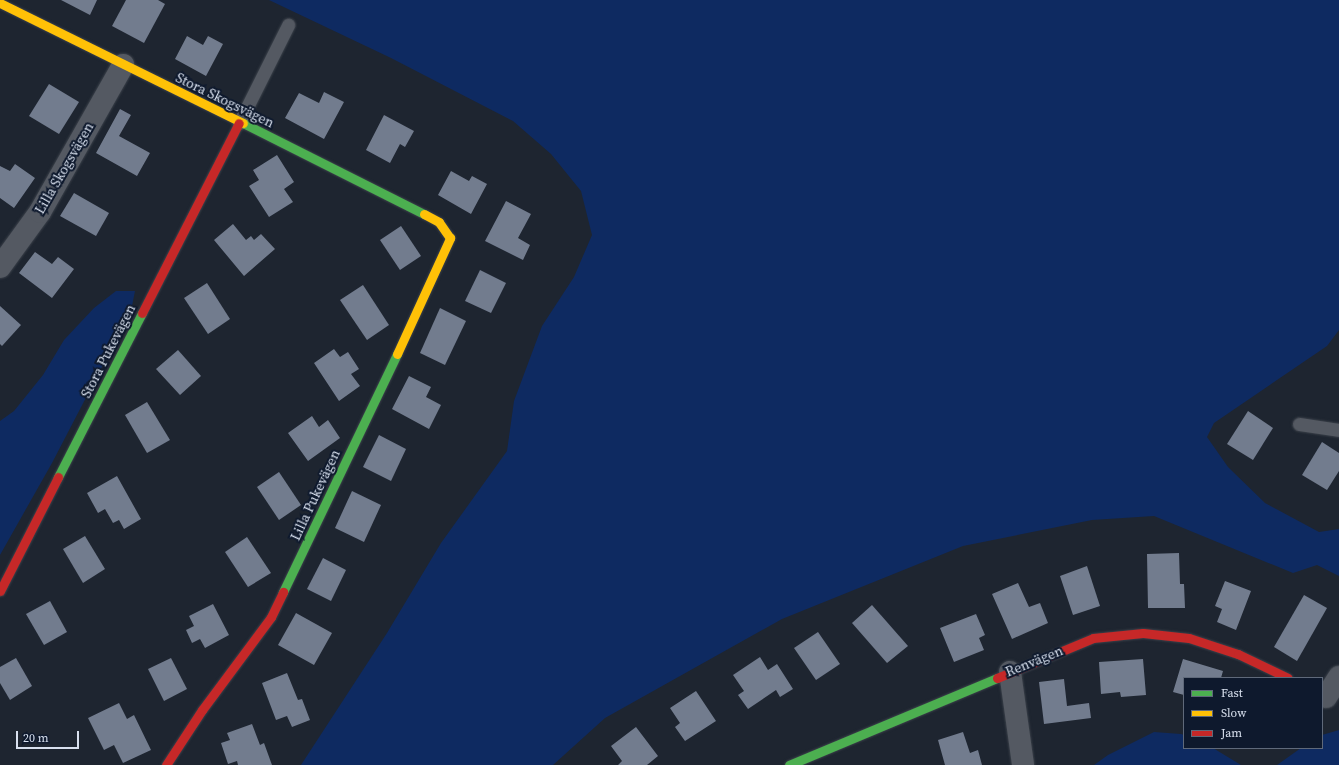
<!DOCTYPE html>
<meta charset="utf-8">
<style>
body{margin:0}
#map{position:relative;width:1339px;height:765px;overflow:hidden;background:#1e2530;font-family:"Source Serif 4",serif}
div>[style]{position:absolute}
[style*='--x']{left:calc(var(--x)*1px);top:calc(var(--y)*1px);width:calc(var(--w)*1px);rotate:calc(var(--a)*1deg)}
.green>*{inset:0;background:#0e2a61}
.building>*{inset:0;background:#727c8e}
.roads{filter:drop-shadow(0 0 1px #3b414a) drop-shadow(0 0 1px #3b414a)}
.lane>*{height:13px;margin:-6.5px;padding:0 6.5px;transform-origin:6.5px;border-radius:6.5px;background:#545962}
.street>*{height:22px;margin:-11px;padding:0 11px;transform-origin:11px;border-radius:11px;background:#545962}
.fast>*{height:9px;margin:-4.5px;padding:0 4.5px;transform-origin:4.5px;border-radius:4.5px;background:#4caf50}
.slow>*{height:9px;margin:-4.5px;padding:0 4.5px;transform-origin:4.5px;border-radius:4.5px;background:#ffc107}
.jam>*{height:9px;margin:-4.5px;padding:0 4.5px;transform-origin:4.5px;border-radius:4.5px;background:#c62828}
span{translate:-50% -50%;white-space:nowrap;text-align:center;line-height:1.15;-webkit-text-stroke:4px #0e192d;paint-order:stroke}
.street-label{font-size:14px;color:#d8e0ee}
.legend{position:absolute;left:1183px;top:677px;width:140px;height:72px;box-sizing:border-box;background:#0e192d;border:1px solid #5f697a;margin:0;padding:5px 7px;list-style:none;font-size:12px;color:#d8e0ee}
.legend li{display:flex;align-items:center;gap:8px;height:20px}
.legend b{width:20px;border:1px solid #5f697a}
.scale{position:absolute;left:16px;top:731px;width:63px;height:18px;box-sizing:border-box;border:2px solid #d8e0ee;border-top:0;padding-left:5px;font-size:12px;line-height:14px;white-space:nowrap;color:#d8e0ee;-webkit-text-stroke:3px #0e192d;paint-order:stroke}
</style>
<div id="map">
<div class="green">
<i style="clip-path:polygon(269px 0,1339px 0,1339px 330px,1327px 346px,1214px 423px,1207px 437px,1228px 467px,1265px 503px,1319px 532px,1339px 529px,1339px 576px,1317px 565px,1293px 573px,1154px 516px,1092px 520px,963px 546px,782px 619px,605px 718px,553px 765px,301px 765px,387px 633px,441px 543px,507px 451px,514px 401px,542px 326px,574px 277px,592px 235px,581px 191px,551px 154px,513px 121px,391px 58px)"></i>
<i style="clip-path:polygon(116px 291px,135px 291px,131px 311px,52px 463px,0 555px,0 421px,14px 411px,43px 375px,64px 340px,94px 308px)"></i>
<i style="clip-path:polygon(1339px 730px,1339px 765px,1277px 765px,1301px 748px,1322px 748px,1322px 735px)"></i>
<i style="clip-path:polygon(1154px 732px,1181px 734px,1184px 735px,1184px 748px,1213px 748px,1241px 765px,1094px 765px,1108px 755px)"></i>
</div>
<div class="building">
<i style="clip-path:polygon(61px 0,97px 0,90px 15px)"></i>
<i style="clip-path:polygon(126px 0,158px 0,165px 4px,144px 43px,112px 26px)"></i>
<i style="clip-path:polygon(187px 36px,203px 45px,208px 36px,223px 44px,206px 76px,175px 59px)"></i>
<i style="clip-path:polygon(49px 84px,79px 102px,59px 134px,29px 116px)"></i>
<i style="clip-path:polygon(324px 92px,344px 102px,324px 139px,285px 118px,299px 93px,319px 103px)"></i>
<i style="clip-path:polygon(120px 109px,131px 115px,119px 136px,150px 153px,137px 176px,96px 153px)"></i>
<i style="clip-path:polygon(384px 115px,414px 131px,405px 147px,400px 144px,390px 163px,366px 150px)"></i>
<i style="clip-path:polygon(277px 155px,294px 182px,284px 189px,293px 202px,269px 217px,249px 186px,259px 180px,253px 170px)"></i>
<i style="clip-path:polygon(15px 164px,35px 178px,14px 208px,0 198px,0 166px,10px 171px)"></i>
<i style="clip-path:polygon(451px 171px,469px 181px,472px 176px,487px 184px,471px 214px,438px 195px)"></i>
<i style="clip-path:polygon(74px 193px,109px 213px,96px 236px,60px 216px)"></i>
<i style="clip-path:polygon(506px 201px,531px 214px,518px 238px,530px 245px,523px 260px,485px 241px)"></i>
<i style="clip-path:polygon(233px 224px,246px 240px,251px 236px,254px 240px,261px 234px,275px 249px,244px 276px,214px 240px)"></i>
<i style="clip-path:polygon(401px 226px,421px 256px,400px 270px,380px 240px)"></i>
<i style="clip-path:polygon(35px 252px,52px 264px,58px 257px,74px 269px,52px 298px,19px 273px)"></i>
<i style="clip-path:polygon(480px 270px,506px 283px,491px 313px,465px 301px)"></i>
<i style="clip-path:polygon(207px 283px,230px 319px,208px 334px,184px 298px)"></i>
<i style="clip-path:polygon(363px 285px,389px 325px,367px 340px,340px 300px)"></i>
<i style="clip-path:polygon(0 306px,21px 325px,2px 346px,0 344px)"></i>
<i style="clip-path:polygon(440px 308px,466px 321px,445px 365px,420px 353px)"></i>
<i style="clip-path:polygon(334px 349px,340px 357px,348px 352px,359px 369px,351px 374px,360px 386px,339px 401px,314px 363px)"></i>
<i style="clip-path:polygon(178px 350px,201px 376px,180px 395px,156px 369px)"></i>
<i style="clip-path:polygon(409px 376px,431px 387px,426px 397px,441px 405px,429px 429px,392px 409px)"></i>
<i style="clip-path:polygon(147px 402px,170px 440px,147px 453px,125px 415px)"></i>
<i style="clip-path:polygon(1248px 411px,1273px 428px,1253px 460px,1227px 444px)"></i>
<i style="clip-path:polygon(312px 416px,319px 427px,328px 420px,340px 438px,308px 461px,288px 433px)"></i>
<i style="clip-path:polygon(379px 435px,406px 449px,391px 481px,363px 467px)"></i>
<i style="clip-path:polygon(1322px 442px,1339px 453px,1339px 471px,1327px 490px,1302px 475px)"></i>
<i style="clip-path:polygon(279px 472px,301px 505px,279px 520px,257px 487px)"></i>
<i style="clip-path:polygon(117px 476px,141px 519px,124px 529px,119px 520px,113px 523px,105px 509px,98px 513px,87px 493px)"></i>
<i style="clip-path:polygon(352px 491px,381px 505px,364px 542px,335px 528px)"></i>
<i style="clip-path:polygon(85px 536px,105px 569px,83px 583px,63px 549px)"></i>
<i style="clip-path:polygon(247px 537px,271px 573px,248px 587px,225px 552px)"></i>
<i style="clip-path:polygon(1179px 553px,1180px 584px,1184px 584px,1185px 608px,1148px 608px,1147px 554px)"></i>
<i style="clip-path:polygon(323px 558px,346px 570px,331px 601px,307px 589px)"></i>
<i style="clip-path:polygon(1087px 566px,1100px 606px,1073px 615px,1060px 576px)"></i>
<i style="clip-path:polygon(1225px 581px,1251px 591px,1236px 630px,1217px 622px,1222px 609px,1215px 606px)"></i>
<i style="clip-path:polygon(1018px 583px,1029px 607px,1040px 603px,1048px 623px,1012px 639px,992px 594px)"></i>
<i style="clip-path:polygon(1304px 595px,1327px 608px,1297px 661px,1274px 647px)"></i>
<i style="clip-path:polygon(50px 601px,67px 632px,44px 645px,26px 614px)"></i>
<i style="clip-path:polygon(213px 604px,229px 635px,205px 648px,200px 639px,192px 643px,186px 630px,194px 626px,189px 616px)"></i>
<i style="clip-path:polygon(872px 605px,908px 646px,887px 663px,852px 623px)"></i>
<i style="clip-path:polygon(296px 613px,332px 633px,314px 665px,278px 645px)"></i>
<i style="clip-path:polygon(976px 614px,985px 635px,979px 638px,984px 650px,954px 662px,940px 628px)"></i>
<i style="clip-path:polygon(818px 632px,840px 664px,816px 680px,794px 648px)"></i>
<i style="clip-path:polygon(760px 657px,768px 670px,777px 664px,793px 689px,780px 697px,776px 690px,748px 709px,738px 695px,744px 691px,733px 675px)"></i>
<i style="clip-path:polygon(16px 658px,32px 686px,10px 700px,0 683px,0 667px)"></i>
<i style="clip-path:polygon(171px 658px,187px 689px,164px 701px,148px 669px)"></i>
<i style="clip-path:polygon(1143px 659px,1146px 695px,1121px 697px,1120px 692px,1101px 694px,1099px 662px)"></i>
<i style="clip-path:polygon(1183px 659px,1223px 671px,1221px 678px,1184px 678px,1184px 695px,1173px 692px)"></i>
<i style="clip-path:polygon(287px 673px,298px 700px,302px 699px,310px 720px,292px 727px,287px 716px,276px 720px,262px 683px)"></i>
<i style="clip-path:polygon(1064px 679px,1067px 706px,1089px 703px,1091px 718px,1044px 724px,1039px 682px)"></i>
<i style="clip-path:polygon(696px 691px,716px 721px,685px 741px,675px 727px,680px 723px,670px 708px)"></i>
<i style="clip-path:polygon(119px 703px,127px 719px,134px 715px,151px 750px,123px 763px,114px 745px,104px 750px,88px 718px)"></i>
<i style="clip-path:polygon(252px 724px,260px 745px,264px 743px,272px 765px,238px 765px,237px 761px,228px 764px,221px 743px,230px 740px,227px 733px)"></i>
<i style="clip-path:polygon(636px 727px,658px 756px,647px 765px,618px 765px,622px 761px,611px 746px)"></i>
<i style="clip-path:polygon(963px 732px,970px 753px,978px 750px,982px 765px,945px 765px,938px 740px)"></i>
</div>
<div class="roads">
<div class="lane">
<i style="--x:239;--y:123;--w:110;--a:-63.4"></i>
<i style="--x:1299;--y:424;--w:40;--a:8.5"></i>
</div>
<div class="street">
<i style="--x:0;--y:267;--w:68;--a:-54"></i>
<i style="--x:40;--y:212;--w:169;--a:-60.5"></i>
<i style="--x:1010;--y:672;--w:94;--a:82"></i>
<i style="--x:1326;--y:697;--w:24;--a:-57"></i>
</div>
<div class="fast">
<i style="--x:243;--y:123;--w:203;--a:26.7"></i>
<i style="--x:58;--y:477;--w:184;--a:-62.9"></i>
<i style="--x:283;--y:592;--w:264;--a:-64.4"></i>
<i style="--x:789;--y:765;--w:225;--a:-22.7"></i>
</div>
<div class="slow">
<i style="--x:0;--y:3;--w:271;--a:26.3"></i>
<i style="--x:397;--y:354;--w:128;--a:-65.4"></i>
<i style="--x:450;--y:238;--w:19;--a:-125"></i>
<i style="--x:439;--y:222;--w:17;--a:-152"></i>
</div>
<div class="jam">
<i style="--x:142;--y:313;--w:213;--a:-63"></i>
<i style="--x:0;--y:591;--w:128;--a:-63"></i>
<i style="--x:997;--y:678;--w:104;--a:-22.6"></i>
<i style="--x:1093;--y:638;--w:50;--a:-5.7"></i>
<i style="--x:1143;--y:633;--w:46;--a:6.2"></i>
<i style="--x:1189;--y:638;--w:52;--a:18.1"></i>
<i style="--x:1238;--y:654;--w:55;--a:25.6"></i>
<i style="--x:166;--y:765;--w:66;--a:-56.8"></i>
<i style="--x:202;--y:710;--w:116;--a:-53.4"></i>
<i style="--x:271;--y:617;--w:28;--a:-64"></i>
</div>
</div>
<div class="street-label">
<span style="left:225px;top:100px;rotate:26deg">Stora Skogsvägen</span>
<span style="left:64px;top:168px;rotate:-60deg">Lilla Skogsvägen</span>
<span style="left:108px;top:351px;rotate:-63deg">Stora Pukevägen</span>
<span style="left:315px;top:495px;rotate:-65deg">Lilla Pukevägen</span>
<span style="left:1034px;top:661px;rotate:-22deg">Renvägen</span>
</div>
<ul class="legend">
<li><b style="height:5px;background:#4caf50"></b>Fast</li>
<li><b style="height:5px;background:#ffc107"></b>Slow</li>
<li><b style="height:5px;background:#c62828"></b>Jam</li>
</ul>
<div class="scale">20 m</div>
</div>
